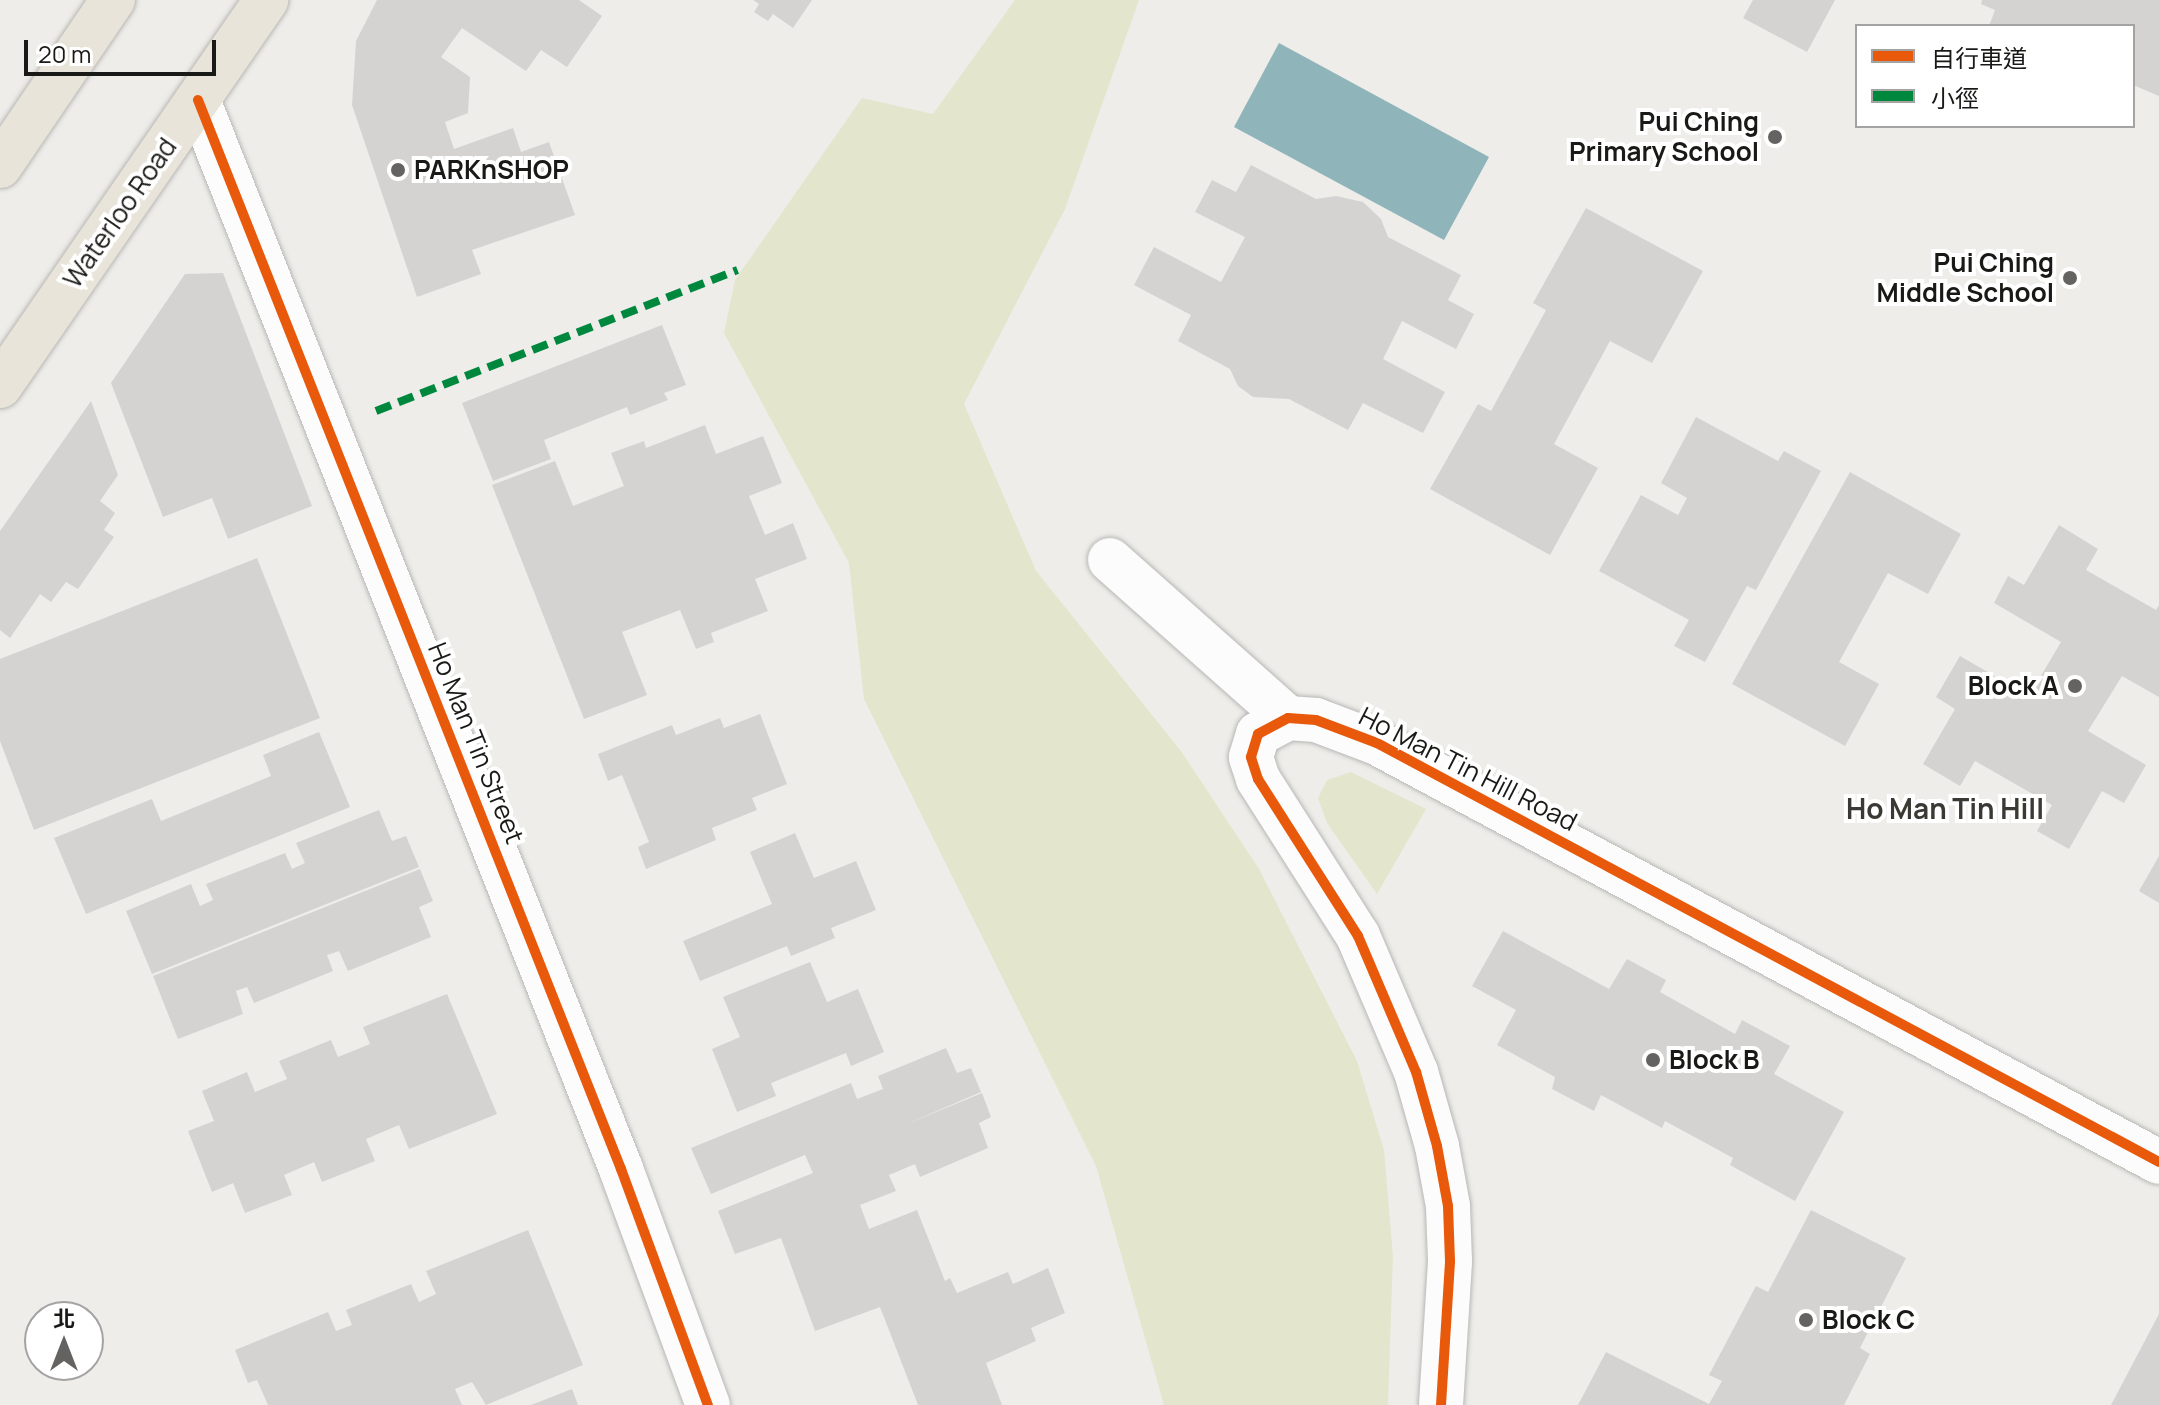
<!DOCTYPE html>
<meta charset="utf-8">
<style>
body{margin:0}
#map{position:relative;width:2159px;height:1405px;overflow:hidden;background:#eeedea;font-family:Manrope,"Noto Sans TC",sans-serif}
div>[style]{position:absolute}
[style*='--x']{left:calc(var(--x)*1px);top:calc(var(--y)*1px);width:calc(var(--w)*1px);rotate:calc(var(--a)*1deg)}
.green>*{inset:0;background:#e3e6cd}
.water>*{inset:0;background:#8fb4b9}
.building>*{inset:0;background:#d5d3d2}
.roads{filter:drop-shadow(0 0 2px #b7b7b4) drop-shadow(0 0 2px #b7b7b4)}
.minor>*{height:44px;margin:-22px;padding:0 22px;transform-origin:22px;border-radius:22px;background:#fcfcfc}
.major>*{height:44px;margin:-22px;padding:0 22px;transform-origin:22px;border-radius:22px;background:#e9e4da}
.quiet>*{height:8px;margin-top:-4px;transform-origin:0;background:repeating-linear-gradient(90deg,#00873e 0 16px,transparent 0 24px)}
.cycleway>*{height:10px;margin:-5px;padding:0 5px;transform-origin:5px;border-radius:5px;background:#e8590c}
.dots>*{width:22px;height:22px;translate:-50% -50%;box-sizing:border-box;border:4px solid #fff;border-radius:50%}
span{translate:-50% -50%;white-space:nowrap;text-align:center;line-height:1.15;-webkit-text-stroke:8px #fff;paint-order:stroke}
.poi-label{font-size:26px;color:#191917;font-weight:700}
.right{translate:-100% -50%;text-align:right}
.left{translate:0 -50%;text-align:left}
.street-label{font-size:26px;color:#191917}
.neighbourhood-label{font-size:28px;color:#3a3934;font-weight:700}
.legend{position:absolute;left:1855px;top:24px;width:280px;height:104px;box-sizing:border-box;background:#fff;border:2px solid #a3a3a2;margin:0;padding:10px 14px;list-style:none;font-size:24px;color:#191917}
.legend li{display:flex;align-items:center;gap:16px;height:40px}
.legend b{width:40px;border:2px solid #a3a3a2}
.north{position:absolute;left:24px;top:1301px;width:80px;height:80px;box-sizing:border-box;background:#fff;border:2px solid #a3a3a2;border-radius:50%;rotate:0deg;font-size:22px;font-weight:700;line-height:32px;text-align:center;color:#191917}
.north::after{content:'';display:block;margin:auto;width:28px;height:36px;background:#646361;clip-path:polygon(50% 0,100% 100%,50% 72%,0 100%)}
.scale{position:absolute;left:24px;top:40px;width:192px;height:36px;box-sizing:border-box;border:4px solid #191917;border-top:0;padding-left:10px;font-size:24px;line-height:28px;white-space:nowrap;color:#191917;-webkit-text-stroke:6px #fff;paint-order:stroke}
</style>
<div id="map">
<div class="green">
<i style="clip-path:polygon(1015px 0,1139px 0,1065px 209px,964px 404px,1036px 571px,1181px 751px,1259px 869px,1357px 1061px,1384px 1150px,1393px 1256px,1388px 1405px,1164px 1405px,1096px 1166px,864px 699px,849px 563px,724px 333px,735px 280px,862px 98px,933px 114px)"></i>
<i style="clip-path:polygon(1351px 772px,1426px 809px,1377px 894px,1327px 823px,1318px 798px,1327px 780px)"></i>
</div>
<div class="water">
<i style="clip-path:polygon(1279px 43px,1489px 157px,1444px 240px,1234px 127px)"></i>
</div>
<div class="building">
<i style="clip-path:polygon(377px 0,579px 0,602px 16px,567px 67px,541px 50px,526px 71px,462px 28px,441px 57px,470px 77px,468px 113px,445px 122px,454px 149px,513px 128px,521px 152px,549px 142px,575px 215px,472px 250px,481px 274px,417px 297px,352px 105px,356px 41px)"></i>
<i style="clip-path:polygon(753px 0,812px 0,793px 28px,773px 14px,768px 21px,754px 12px,759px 4px)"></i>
<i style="clip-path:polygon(1753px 0,1835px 0,1807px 52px,1743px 18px)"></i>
<i style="clip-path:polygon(1982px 0,2159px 0,2159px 96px,2133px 85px,2133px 26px,1989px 26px,1995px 10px,1981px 4px)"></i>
<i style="clip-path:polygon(1251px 165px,1316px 199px,1336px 196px,1363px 202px,1381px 219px,1388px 237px,1461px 275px,1448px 300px,1474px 314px,1456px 349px,1402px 321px,1383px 359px,1445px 392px,1423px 433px,1363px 403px,1348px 430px,1289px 399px,1253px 397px,1238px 386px,1230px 369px,1178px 341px,1191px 315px,1134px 285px,1154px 247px,1221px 282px,1245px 237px,1195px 212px,1212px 180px,1236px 192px)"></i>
<i style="clip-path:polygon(1586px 208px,1703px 271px,1652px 363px,1610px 341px,1554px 444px,1598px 468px,1550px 555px,1430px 489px,1478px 404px,1491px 411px,1546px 310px,1533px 303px)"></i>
<i style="clip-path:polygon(223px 273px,312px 506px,228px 539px,212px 498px,163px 517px,111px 383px,185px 274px)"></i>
<i style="clip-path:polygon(662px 325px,686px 385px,664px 393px,668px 400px,630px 415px,627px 407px,544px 440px,551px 459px,493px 481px,462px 403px)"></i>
<i style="clip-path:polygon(91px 401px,118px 475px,100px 501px,115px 513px,104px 530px,114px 537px,78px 589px,66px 582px,51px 602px,40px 594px,10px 638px,0 630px,0 531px)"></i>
<i style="clip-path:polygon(1696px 417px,1778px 461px,1784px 451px,1821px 471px,1756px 590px,1747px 586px,1705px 662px,1674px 646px,1689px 620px,1599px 571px,1641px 495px,1678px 515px,1687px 498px,1661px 483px)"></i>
<i style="clip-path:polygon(705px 425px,716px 454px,763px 436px,782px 483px,749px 496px,765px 535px,793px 523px,807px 559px,755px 579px,768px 611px,711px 633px,714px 642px,696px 649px,680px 610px,622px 632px,647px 695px,584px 719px,492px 485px,555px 461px,573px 506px,624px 486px,611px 453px,644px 441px,646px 448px)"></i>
<i style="clip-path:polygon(1850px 472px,1961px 534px,1928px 594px,1888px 573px,1839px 662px,1879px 684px,1845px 746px,1732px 684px)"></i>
<i style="clip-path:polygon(2059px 525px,2098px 549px,2086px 570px,2156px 610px,2159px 605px,2159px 697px,2122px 676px,2088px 731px,2146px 765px,2124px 803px,2102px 791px,2069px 849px,2037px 831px,2052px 805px,1975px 761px,1960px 786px,1923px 764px,1955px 709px,1936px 697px,1960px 656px,2029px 696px,2061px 642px,1994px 603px,2008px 576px,2024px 585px)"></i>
<i style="clip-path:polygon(257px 558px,320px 718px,34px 830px,0 741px,0 659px)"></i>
<i style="clip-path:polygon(760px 714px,787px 784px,752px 798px,757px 810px,712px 828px,716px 840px,646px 869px,638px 847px,649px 842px,622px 775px,608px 781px,598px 754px,672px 725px,676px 735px,720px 718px,724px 728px)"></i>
<i style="clip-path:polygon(319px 732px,350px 807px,86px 914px,54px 838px,152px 799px,161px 821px,271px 776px,263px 755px)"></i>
<i style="clip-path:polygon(379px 810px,392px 841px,406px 836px,419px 867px,152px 974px,126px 911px,191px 884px,200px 906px,213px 900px,206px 884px,285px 853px,292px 869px,305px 863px,296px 843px)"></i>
<i style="clip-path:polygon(795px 833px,814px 878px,856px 861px,876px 910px,831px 928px,835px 938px,791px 956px,787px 946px,700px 981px,683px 941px,772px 904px,750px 852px)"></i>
<i style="clip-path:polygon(2159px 856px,2159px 903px,2139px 891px)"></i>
<i style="clip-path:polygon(420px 869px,433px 901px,419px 907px,431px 937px,348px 971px,339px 951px,327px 955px,333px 971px,254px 1003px,247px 987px,236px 991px,243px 1014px,178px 1039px,153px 976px)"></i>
<i style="clip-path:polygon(1503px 931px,1609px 989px,1627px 959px,1666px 980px,1660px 992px,1735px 1034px,1742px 1020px,1790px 1046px,1774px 1074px,1844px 1112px,1795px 1201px,1730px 1165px,1733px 1158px,1665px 1121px,1662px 1128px,1601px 1095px,1594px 1111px,1552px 1089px,1555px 1077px,1497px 1045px,1516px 1010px,1472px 986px)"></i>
<i style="clip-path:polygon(810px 962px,827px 1002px,858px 989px,884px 1052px,851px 1066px,846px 1053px,771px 1083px,776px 1096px,737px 1112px,712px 1049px,740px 1037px,723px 997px)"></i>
<i style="clip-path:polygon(447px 994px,497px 1114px,409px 1149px,399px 1125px,366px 1139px,375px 1161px,322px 1182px,314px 1162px,284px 1175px,292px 1195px,245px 1213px,233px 1183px,212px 1192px,188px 1131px,214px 1121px,202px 1091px,247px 1072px,255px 1092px,287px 1079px,279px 1061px,331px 1040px,338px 1057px,370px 1044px,363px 1027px)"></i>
<i style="clip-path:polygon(946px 1048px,957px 1073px,971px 1068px,981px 1092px,902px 1126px,982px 1093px,991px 1117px,979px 1123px,988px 1148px,920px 1177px,915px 1164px,889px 1175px,896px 1191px,860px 1205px,869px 1229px,917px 1210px,945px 1281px,950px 1278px,957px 1293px,1008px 1272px,1013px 1284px,1048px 1268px,1065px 1313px,1031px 1328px,1036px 1341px,986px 1363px,1002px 1405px,918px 1405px,880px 1307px,815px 1331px,781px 1238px,735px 1254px,718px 1211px,813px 1173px,805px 1155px,711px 1194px,691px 1148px,851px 1083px,857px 1099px,883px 1089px,878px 1076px)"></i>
<i style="clip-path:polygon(1811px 1210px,1906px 1258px,1860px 1348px,1870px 1354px,1844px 1405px,1578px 1405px,1606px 1352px,1709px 1404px,1722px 1381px,1709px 1375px,1756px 1286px,1768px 1292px)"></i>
<i style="clip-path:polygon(528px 1230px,583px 1365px,486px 1405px,472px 1382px,455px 1389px,462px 1405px,268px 1405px,257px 1380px,248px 1383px,235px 1350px,328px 1312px,336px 1331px,352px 1325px,346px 1310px,411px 1284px,419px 1302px,436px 1294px,426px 1271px)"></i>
<i style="clip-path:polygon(2159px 1314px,2159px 1405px,2111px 1405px)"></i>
<i style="clip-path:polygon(572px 1389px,578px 1405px,531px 1405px)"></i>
</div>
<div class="roads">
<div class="minor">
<i style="--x:198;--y:100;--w:1150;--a:68.41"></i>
<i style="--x:621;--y:1169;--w:252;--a:69.8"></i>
<i style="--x:1110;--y:560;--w:238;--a:41.6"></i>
<i style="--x:1441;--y:1405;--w:144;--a:-86.4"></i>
<i style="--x:1450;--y:1261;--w:55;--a:-92.1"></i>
<i style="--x:1448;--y:1206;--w:61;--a:-100.4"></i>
<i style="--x:1437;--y:1146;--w:77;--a:-105.8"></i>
<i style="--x:1416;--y:1072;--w:148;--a:-113.1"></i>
<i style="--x:1358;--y:936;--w:186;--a:-122.5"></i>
<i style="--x:1258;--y:779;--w:23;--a:-108"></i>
<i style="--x:1251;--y:757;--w:24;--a:-73"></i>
<i style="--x:1258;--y:734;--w:34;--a:-28"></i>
<i style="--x:1288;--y:718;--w:28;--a:4"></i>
<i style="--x:1316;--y:720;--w:65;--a:20.7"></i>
<i style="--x:1377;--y:743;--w:887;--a:28.18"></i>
</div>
<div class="major">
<i style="--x:0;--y:166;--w:201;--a:-55.8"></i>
<i style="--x:0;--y:386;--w:469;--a:-55.4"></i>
</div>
</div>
<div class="quiet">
<i style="--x:376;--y:411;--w:388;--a:-21.3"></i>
</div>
<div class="cycleway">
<i style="--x:198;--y:100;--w:1150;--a:68.41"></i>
<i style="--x:621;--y:1169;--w:252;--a:69.8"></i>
<i style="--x:1441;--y:1405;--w:144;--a:-86.4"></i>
<i style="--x:1450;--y:1261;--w:55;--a:-92.1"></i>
<i style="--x:1448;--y:1206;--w:61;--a:-100.4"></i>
<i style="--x:1437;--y:1146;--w:77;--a:-105.8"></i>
<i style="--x:1416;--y:1072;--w:148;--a:-113.1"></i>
<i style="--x:1358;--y:936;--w:186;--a:-122.5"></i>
<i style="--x:1258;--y:779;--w:23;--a:-108"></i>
<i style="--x:1251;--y:757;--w:24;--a:-73"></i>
<i style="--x:1258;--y:734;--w:34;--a:-28"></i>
<i style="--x:1288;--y:718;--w:28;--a:4"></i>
<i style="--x:1316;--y:720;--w:65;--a:20.7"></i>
<i style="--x:1377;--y:743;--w:887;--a:28.18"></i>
</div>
<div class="dots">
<i style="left:1775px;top:137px;background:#646361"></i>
<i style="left:398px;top:170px;background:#646361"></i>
<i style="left:2070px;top:278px;background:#646361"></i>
<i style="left:2075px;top:686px;background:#646361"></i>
<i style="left:1653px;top:1060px;background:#646361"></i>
<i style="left:1806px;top:1320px;background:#646361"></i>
</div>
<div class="poi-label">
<span class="right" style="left:1759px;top:137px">Pui Ching<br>Primary School</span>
<span class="left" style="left:414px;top:170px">PARKnSHOP</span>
<span class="right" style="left:2054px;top:278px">Pui Ching<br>Middle School</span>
<span class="right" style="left:2059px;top:686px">Block A</span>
<span class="left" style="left:1669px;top:1060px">Block B</span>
<span class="left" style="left:1822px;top:1320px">Block C</span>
</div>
<div class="street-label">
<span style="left:120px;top:213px;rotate:-55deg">Waterloo Road</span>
<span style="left:476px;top:743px;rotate:68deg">Ho Man Tin Street</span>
<span style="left:1468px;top:769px;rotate:27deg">Ho Man Tin Hill Road</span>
</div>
<div class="neighbourhood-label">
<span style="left:1945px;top:808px">Ho Man Tin Hill</span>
</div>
<ul class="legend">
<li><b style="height:10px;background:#e8590c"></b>自行車道</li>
<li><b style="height:10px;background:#00873e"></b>小徑</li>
</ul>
<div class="north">北</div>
<div class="scale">20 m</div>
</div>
